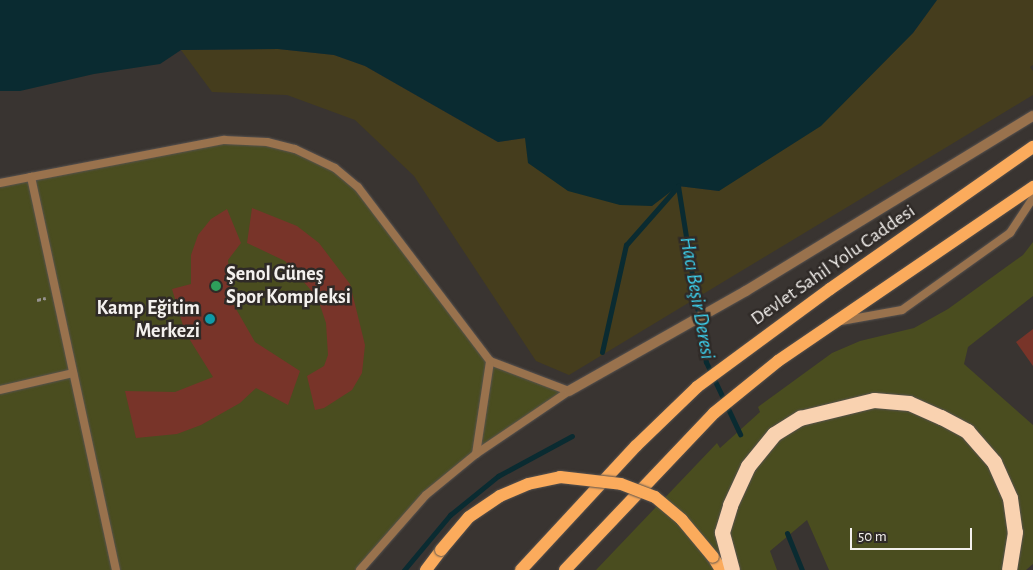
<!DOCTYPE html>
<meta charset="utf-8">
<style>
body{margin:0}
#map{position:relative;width:1033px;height:570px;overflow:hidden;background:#393431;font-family:"Alegreya Sans",sans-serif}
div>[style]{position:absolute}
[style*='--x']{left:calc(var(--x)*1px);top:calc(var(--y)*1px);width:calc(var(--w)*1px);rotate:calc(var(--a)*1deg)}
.green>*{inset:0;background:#4a4d1f}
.sand>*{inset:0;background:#453d1d}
.water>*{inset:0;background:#0a2b31}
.stream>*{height:5px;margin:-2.5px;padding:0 2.5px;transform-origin:2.5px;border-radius:2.5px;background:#0a2b31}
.building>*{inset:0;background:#783429}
.path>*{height:3px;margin-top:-1.5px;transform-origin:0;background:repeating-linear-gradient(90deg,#96928f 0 4px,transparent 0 6.5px)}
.roads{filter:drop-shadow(0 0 1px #57524f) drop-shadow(0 0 1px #57524f)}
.lane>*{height:8px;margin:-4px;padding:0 4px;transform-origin:4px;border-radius:4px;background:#99724d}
.street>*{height:10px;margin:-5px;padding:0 5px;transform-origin:5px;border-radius:5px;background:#99724d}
.primary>*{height:12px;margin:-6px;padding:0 6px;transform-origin:6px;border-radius:6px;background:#fbab5c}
.highway>*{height:15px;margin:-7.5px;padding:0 7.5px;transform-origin:7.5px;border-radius:7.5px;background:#f9d2b0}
.bridges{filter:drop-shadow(0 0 1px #57524f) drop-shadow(0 0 1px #57524f)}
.primary-bridge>*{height:12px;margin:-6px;padding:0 6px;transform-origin:6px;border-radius:6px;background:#fbab5c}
.dots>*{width:14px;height:14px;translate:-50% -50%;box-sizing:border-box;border:2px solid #2f2a27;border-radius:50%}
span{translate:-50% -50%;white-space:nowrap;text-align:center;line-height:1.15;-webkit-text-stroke:5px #2f2a27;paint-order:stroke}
.street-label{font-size:20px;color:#f4f1ee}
.poi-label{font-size:20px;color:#f4f1ee;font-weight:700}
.left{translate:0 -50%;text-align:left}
.right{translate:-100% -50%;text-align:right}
.water-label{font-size:21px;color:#3dd4f2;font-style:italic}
.scale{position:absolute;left:850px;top:528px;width:122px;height:22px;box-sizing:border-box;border:2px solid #f4f1ee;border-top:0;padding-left:6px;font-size:15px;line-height:18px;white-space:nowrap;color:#f4f1ee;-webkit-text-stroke:4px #2f2a27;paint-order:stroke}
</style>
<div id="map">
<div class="green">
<i style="clip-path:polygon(224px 140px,267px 142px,335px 168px,358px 187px,490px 361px,569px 391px,476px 454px,426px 495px,360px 570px,0 570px,0 183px)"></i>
<i style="clip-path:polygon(1033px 242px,1033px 296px,968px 347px,964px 364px,1033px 425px,1033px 564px,1026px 570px,829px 570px,807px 520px,770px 551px,777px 570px,596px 570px,717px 443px,720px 448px,760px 412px,758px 407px,832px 353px,860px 341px,914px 328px,948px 309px,1023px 255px)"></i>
</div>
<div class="sand">
<i style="clip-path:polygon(937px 0,1033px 0,1033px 65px,1030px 67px,1033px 71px,1033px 95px,569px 375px,536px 361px,414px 176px,355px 120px,287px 95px,212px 92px,181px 50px,278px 49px,334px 55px,365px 66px,498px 142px,526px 138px,651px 206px,678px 186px,719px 191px,913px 33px)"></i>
</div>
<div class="water">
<i style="clip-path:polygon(0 0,937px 0,913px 33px,821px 126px,719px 191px,678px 186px,652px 206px,620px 205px,568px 191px,528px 163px,525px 138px,498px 142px,365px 66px,334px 55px,278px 49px,181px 50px,160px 64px,94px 74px,20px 91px,0 91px)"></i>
</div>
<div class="stream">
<i style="--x:678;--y:186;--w:178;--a:81"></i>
<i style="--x:706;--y:362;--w:80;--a:64.7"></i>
<i style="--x:602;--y:352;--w:110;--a:-77.4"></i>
<i style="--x:626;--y:245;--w:79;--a:-48.6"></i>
<i style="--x:787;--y:533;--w:40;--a:68"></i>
<i style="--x:404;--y:570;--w:72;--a:-50.1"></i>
<i style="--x:450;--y:515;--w:62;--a:-39.1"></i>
<i style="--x:498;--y:476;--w:84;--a:-28.4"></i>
</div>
<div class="building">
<i style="clip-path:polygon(252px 208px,297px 226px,319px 243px,350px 284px,365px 345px,362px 373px,352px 390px,324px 408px,315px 410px,307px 376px,324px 366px,328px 355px,326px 323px,320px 305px,310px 289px,285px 261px,247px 243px)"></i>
<i style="clip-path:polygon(227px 209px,241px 243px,228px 260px,232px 302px,255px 342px,300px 371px,288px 405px,256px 388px,240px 403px,201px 425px,177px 434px,136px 438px,125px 391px,175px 392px,213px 377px,185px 332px,172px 289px,191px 284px,191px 255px,198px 235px,211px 219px)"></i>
<i style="clip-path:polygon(1033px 329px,1033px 366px,1016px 342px)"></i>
</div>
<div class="path">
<i style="--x:37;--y:300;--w:9;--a:-13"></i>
</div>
<div class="roads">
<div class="lane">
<i style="--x:31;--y:177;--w:197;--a:-10.9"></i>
<i style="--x:224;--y:140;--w:43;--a:2.7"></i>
<i style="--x:267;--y:142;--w:29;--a:14"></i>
<i style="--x:295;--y:149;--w:44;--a:25.4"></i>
<i style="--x:335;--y:168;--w:30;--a:40"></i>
<i style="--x:358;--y:187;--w:218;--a:52.8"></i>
<i style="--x:490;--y:361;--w:85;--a:20.8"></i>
<i style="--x:0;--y:183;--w:32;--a:-11"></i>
<i style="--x:31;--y:177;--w:402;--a:77.8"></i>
<i style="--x:841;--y:321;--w:62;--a:-10.2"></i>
<i style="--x:902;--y:310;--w:133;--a:-35.5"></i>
<i style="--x:1010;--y:233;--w:42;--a:-56.7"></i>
<i style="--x:0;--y:390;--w:75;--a:-13.1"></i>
<i style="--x:476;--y:454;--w:94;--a:-81.4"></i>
<i style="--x:360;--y:570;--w:100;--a:-48.7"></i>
<i style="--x:426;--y:495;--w:65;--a:-39.4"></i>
<i style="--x:476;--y:454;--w:112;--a:-34.1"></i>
</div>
<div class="street">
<i style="--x:569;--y:391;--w:203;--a:-29.5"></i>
<i style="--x:746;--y:291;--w:336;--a:-31.4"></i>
</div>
<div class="primary">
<i style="--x:713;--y:557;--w:15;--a:58"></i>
<i style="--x:426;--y:570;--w:25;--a:-53"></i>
<i style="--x:521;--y:570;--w:169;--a:-47.2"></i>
<i style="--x:636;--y:446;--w:85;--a:-44"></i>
<i style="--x:697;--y:387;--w:165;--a:-36.4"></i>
<i style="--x:830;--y:289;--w:248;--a:-35"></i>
<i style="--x:565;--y:570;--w:216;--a:-46.5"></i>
<i style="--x:714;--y:413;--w:82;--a:-39.1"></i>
<i style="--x:778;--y:361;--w:309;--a:-34.3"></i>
</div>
<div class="highway">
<i style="--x:732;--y:570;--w:39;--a:-105"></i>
<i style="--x:722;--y:532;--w:28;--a:-73"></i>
<i style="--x:730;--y:505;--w:43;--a:-65.2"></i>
<i style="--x:748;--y:466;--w:41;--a:-50.9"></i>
<i style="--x:774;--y:434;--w:31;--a:-32"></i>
<i style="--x:800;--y:418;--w:76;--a:-13.7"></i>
<i style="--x:874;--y:400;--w:35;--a:5"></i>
<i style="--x:909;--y:403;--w:35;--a:24"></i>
<i style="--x:941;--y:417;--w:30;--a:28"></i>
<i style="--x:967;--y:431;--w:41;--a:48.9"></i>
<i style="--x:994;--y:462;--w:39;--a:66"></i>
<i style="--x:1010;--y:498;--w:34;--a:82"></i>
<i style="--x:1015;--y:532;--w:38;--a:99"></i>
</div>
</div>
<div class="bridges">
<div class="primary-bridge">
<i style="--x:441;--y:550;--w:43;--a:-49.7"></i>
<i style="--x:469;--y:517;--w:37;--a:-34"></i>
<i style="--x:500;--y:496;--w:30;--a:-23"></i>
<i style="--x:528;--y:484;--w:33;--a:-12"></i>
<i style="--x:560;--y:477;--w:61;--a:6.5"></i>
<i style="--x:621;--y:484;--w:36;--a:21"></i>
<i style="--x:655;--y:497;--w:35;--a:40"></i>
<i style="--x:682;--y:520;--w:48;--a:50"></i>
</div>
</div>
<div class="dots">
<i style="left:216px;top:286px;background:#2e9e5b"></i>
<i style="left:210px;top:319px;background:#0f9aa8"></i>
</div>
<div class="street-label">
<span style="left:833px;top:265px;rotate:-35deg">Devlet Sahil Yolu Caddesi</span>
</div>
<div class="poi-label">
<span class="left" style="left:226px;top:286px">Şenol Güneş<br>Spor Kompleksi</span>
<span class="right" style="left:200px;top:320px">Kamp Eğitim<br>Merkezi</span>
</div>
<div class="water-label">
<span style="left:697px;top:298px;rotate:80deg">Hacı Beşir Deresi</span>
</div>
<div class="scale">50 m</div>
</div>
